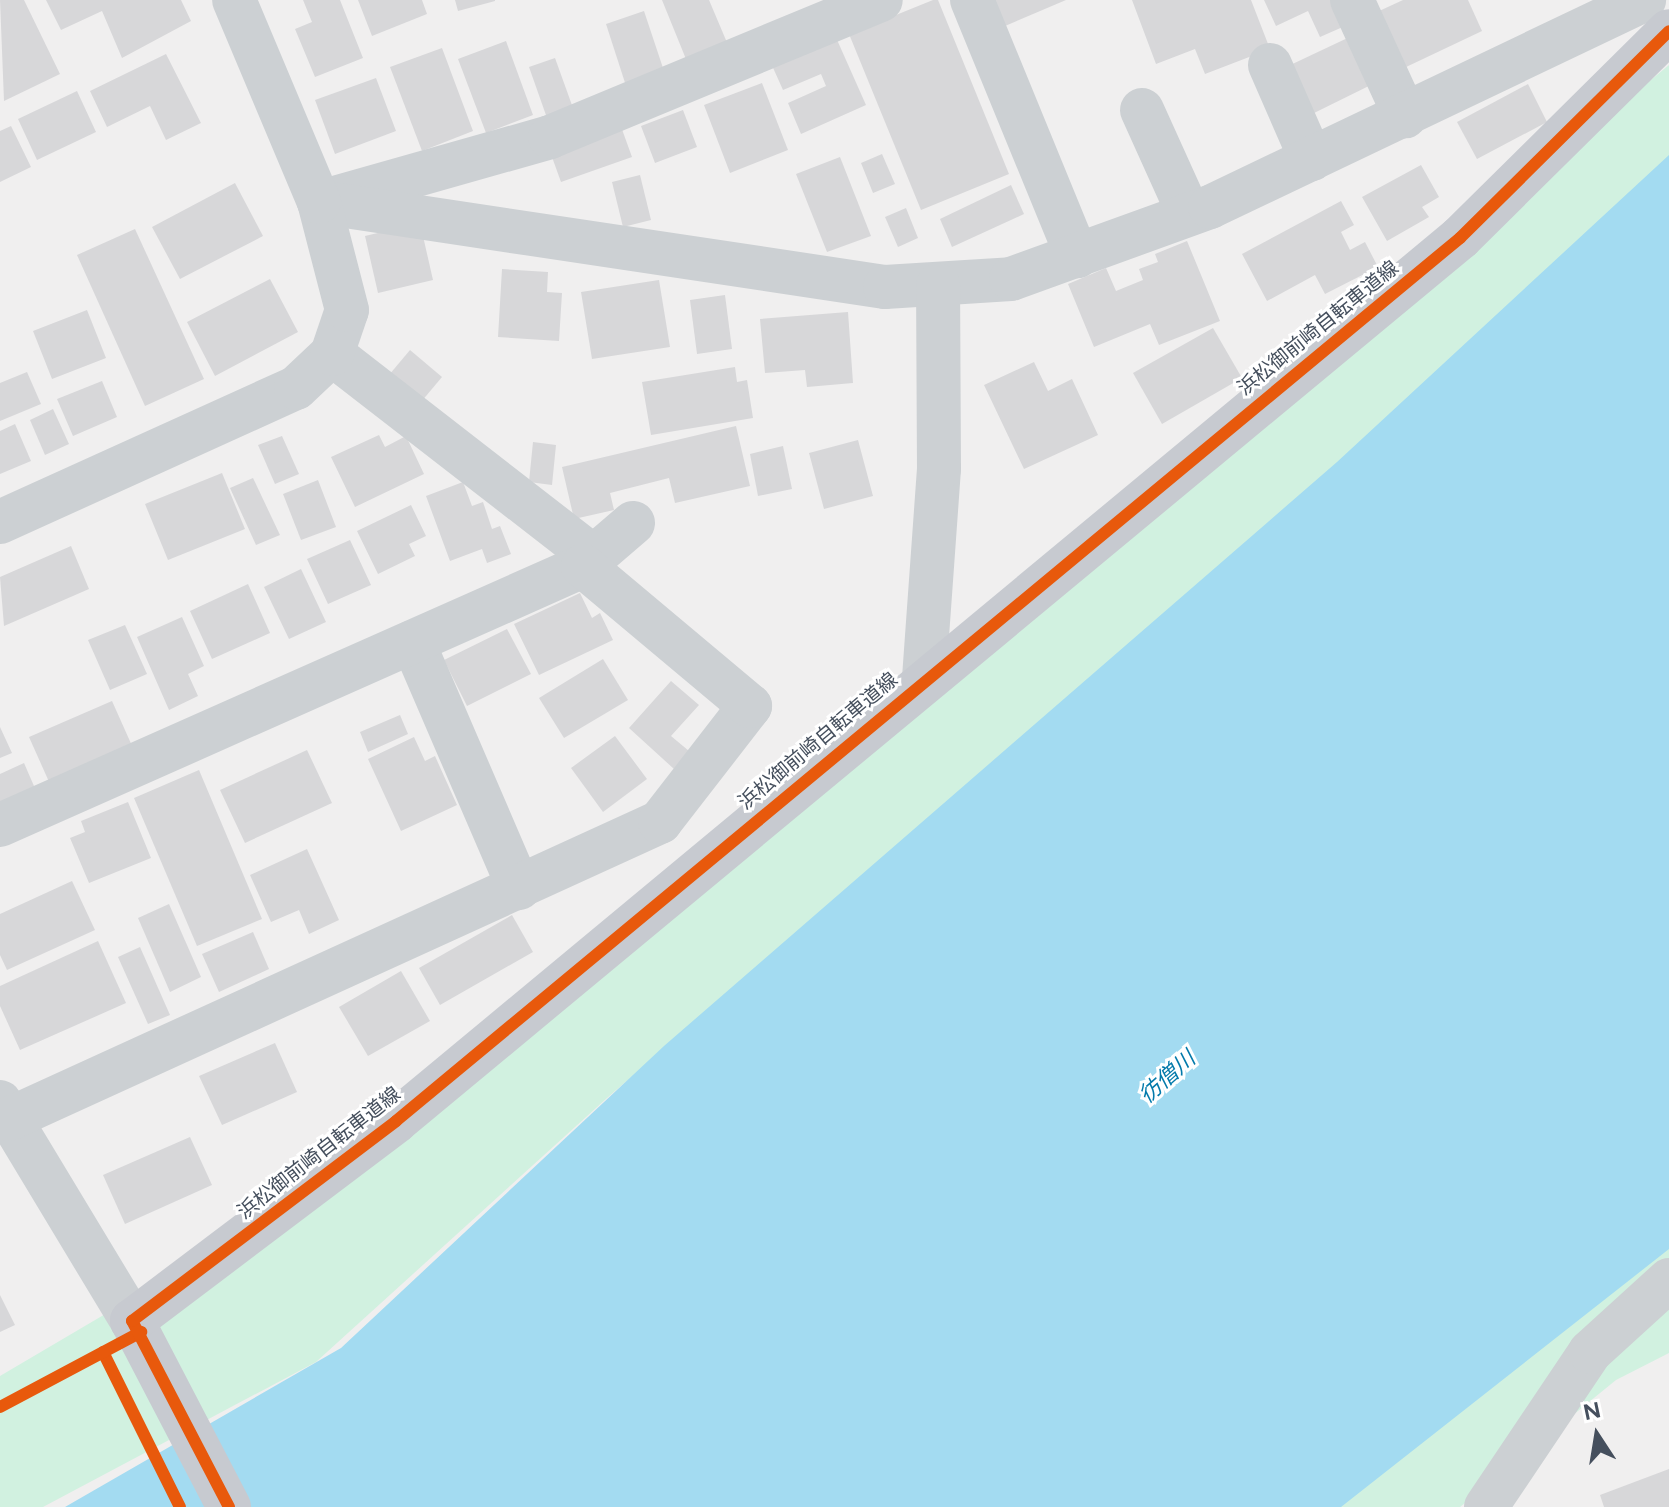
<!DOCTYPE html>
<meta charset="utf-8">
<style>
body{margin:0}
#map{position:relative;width:1669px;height:1507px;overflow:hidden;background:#f0efef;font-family:Figtree,"Noto Sans JP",sans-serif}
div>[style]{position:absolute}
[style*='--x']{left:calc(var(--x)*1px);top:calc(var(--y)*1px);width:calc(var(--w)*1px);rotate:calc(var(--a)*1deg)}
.green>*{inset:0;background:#d1f1e0}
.water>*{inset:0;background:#a3dbf1}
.building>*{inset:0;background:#d7d7d9}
.minor>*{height:44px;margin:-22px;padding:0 22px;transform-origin:22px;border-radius:22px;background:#ccd0d3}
.major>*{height:44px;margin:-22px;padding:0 22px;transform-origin:22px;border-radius:22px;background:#c7cad0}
.cycleway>*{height:12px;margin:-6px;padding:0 6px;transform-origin:6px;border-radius:6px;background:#e8590c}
span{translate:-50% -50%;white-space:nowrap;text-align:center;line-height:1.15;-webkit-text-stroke:6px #fff;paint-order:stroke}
.street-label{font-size:20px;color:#454f5d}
.water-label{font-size:22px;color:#037aab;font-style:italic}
.north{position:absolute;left:1557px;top:1395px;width:80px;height:80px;-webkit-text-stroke:6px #fff;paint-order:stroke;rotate:348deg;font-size:22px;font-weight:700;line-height:32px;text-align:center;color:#454f5d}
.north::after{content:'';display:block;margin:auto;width:28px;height:36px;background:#454f5d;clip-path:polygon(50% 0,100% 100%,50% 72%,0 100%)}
</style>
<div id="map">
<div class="green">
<i style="clip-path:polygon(1669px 65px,1669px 178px,607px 1098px,316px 1362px,43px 1507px,0 1507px,0 1376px,270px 1217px)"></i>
<i style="clip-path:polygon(1669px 1240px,1669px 1353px,1616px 1380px,1460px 1507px,1290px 1507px)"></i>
</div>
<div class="water">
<i style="clip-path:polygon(1669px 155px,1669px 1249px,1341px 1507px,65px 1507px,341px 1348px,664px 1046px,1337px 462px)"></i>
</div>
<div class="building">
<i style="clip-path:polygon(0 0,24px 0,60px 74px,4px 101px)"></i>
<i style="clip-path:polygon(46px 0,181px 0,191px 21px,122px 58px,102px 11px,61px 30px)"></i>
<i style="clip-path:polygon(303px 0,340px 0,363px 58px,315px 77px,295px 29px,312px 22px)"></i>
<i style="clip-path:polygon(358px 0,422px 0,427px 14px,372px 36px)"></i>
<i style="clip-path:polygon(455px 0,495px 0,495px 1px,458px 11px)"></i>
<i style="clip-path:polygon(662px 0,709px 0,731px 52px,690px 69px)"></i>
<i style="clip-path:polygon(933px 0,938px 0,1009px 174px,921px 210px,849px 34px)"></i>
<i style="clip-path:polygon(994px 0,1066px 0,1005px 26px)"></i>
<i style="clip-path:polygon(1132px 0,1251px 0,1270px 49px,1205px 74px,1195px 49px,1156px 64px)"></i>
<i style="clip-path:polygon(1264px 0,1334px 0,1345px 26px,1320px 37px,1308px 11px,1276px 26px)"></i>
<i style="clip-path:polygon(1403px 0,1468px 0,1482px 31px,1404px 68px,1377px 12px)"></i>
<i style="clip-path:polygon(644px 11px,667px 80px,628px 92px,606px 24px)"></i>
<i style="clip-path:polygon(834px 33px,866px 105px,801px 134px,788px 103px,826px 86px,821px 74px,783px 90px,770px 61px)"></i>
<i style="clip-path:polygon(1356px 34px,1383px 79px,1310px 115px,1284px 68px)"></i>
<i style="clip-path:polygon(506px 41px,533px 115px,486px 133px,458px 59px)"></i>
<i style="clip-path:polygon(442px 48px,473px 131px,422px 151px,390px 67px)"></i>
<i style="clip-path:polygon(166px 54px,201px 123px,166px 140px,150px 106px,107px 127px,90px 91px)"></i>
<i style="clip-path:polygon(555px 58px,573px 108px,547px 118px,529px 67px)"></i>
<i style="clip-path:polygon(376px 78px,396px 131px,335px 154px,315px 100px)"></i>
<i style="clip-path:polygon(762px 83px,788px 150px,730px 173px,704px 105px)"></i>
<i style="clip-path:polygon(1528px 84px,1547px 122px,1477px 159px,1457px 122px)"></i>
<i style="clip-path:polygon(77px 91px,96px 132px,37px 160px,18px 119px)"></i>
<i style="clip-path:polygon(683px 110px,697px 147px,655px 163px,641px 126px)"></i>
<i style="clip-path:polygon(619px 121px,632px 157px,561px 182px,548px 146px)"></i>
<i style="clip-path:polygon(11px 126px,31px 167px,0 182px,0 131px)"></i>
<i style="clip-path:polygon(882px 154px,895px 184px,873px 193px,861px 163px)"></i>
<i style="clip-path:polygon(840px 157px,871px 236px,827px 252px,796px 174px)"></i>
<i style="clip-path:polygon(1421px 165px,1439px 197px,1422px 207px,1429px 217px,1387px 241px,1362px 197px)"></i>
<i style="clip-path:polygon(640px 175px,651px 220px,623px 227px,612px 182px)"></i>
<i style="clip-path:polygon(235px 183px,263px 236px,180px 279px,152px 227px)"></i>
<i style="clip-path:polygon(1011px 185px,1024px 214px,952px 247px,940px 219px)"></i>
<i style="clip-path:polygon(1341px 201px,1354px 225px,1341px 232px,1350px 250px,1365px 242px,1378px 267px,1325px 294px,1315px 275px,1267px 301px,1242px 254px)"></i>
<i style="clip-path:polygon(906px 208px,918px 238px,898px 247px,885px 217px)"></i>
<i style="clip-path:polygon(420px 223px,433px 280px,378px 293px,365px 236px)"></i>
<i style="clip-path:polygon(135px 229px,204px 379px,145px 406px,77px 255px)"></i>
<i style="clip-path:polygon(1187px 241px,1220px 321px,1159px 345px,1150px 324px,1094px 347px,1068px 284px,1106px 268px,1116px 291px,1143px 280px,1139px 269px,1158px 262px,1155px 254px)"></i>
<i style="clip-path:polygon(502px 269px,548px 272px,547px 292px,562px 293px,559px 341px,498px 337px)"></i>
<i style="clip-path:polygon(270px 279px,298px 332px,215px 376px,187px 322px)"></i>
<i style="clip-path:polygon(659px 280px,670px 347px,592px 359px,581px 292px)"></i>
<i style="clip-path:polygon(725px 295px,732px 349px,697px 354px,690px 300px)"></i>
<i style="clip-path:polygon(87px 310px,106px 358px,52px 379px,33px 331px)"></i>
<i style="clip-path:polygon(848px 312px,853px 383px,807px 387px,805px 370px,765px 373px,760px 319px)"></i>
<i style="clip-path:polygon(1213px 328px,1242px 378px,1162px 424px,1133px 373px)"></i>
<i style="clip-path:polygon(410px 350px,442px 377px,421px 402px,389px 375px)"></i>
<i style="clip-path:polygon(1034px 362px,1048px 391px,1072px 379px,1098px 435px,1024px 469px,984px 385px)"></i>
<i style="clip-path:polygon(735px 367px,737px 382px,747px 380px,753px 418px,651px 435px,642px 382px)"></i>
<i style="clip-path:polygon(27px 372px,41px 404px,0 421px,0 383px)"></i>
<i style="clip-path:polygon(102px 381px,117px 417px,73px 436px,57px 399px)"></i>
<i style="clip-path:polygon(53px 409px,69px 444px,45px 455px,30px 420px)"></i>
<i style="clip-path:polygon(15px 424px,31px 461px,0 474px,0 431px)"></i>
<i style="clip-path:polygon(736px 426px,750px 486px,675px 503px,669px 478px,610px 493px,614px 510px,574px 519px,562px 467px)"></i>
<i style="clip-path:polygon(379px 435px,385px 447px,406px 436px,424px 474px,355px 507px,331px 457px)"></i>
<i style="clip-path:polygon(282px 436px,299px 474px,275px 484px,258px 445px)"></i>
<i style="clip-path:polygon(858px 440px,873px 496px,824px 509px,809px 453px)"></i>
<i style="clip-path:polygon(533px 442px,556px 445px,552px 485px,529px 482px)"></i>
<i style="clip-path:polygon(783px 446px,792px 489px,758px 496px,750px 454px)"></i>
<i style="clip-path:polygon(222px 473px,245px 529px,168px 560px,145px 504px)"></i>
<i style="clip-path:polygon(253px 478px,280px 535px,256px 545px,230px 488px)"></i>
<i style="clip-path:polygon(318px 480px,336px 527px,301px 540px,283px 494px)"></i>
<i style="clip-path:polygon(463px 482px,472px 506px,483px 502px,492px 529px,500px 526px,511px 554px,487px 563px,482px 549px,450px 561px,426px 496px)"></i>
<i style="clip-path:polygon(411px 505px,426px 536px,409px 544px,415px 556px,378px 574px,357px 531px)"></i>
<i style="clip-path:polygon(350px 540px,371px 585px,328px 604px,307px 559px)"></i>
<i style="clip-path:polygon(71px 546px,89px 589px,4px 626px,0 577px)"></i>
<i style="clip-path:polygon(301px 569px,326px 622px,289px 639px,264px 587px)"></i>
<i style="clip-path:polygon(248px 584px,270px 633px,212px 659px,190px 611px)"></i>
<i style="clip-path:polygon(580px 593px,592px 618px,600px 613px,613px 640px,539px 675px,514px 624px)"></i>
<i style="clip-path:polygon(182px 617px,204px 666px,188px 674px,198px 696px,169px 710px,137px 637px)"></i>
<i style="clip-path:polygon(125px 625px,147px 674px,110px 690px,88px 640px)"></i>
<i style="clip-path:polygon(507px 629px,531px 674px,467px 706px,444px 660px)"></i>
<i style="clip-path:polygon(603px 659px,628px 700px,564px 738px,539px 698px)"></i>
<i style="clip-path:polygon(671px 681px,699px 705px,671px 736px,689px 751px,674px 769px,629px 728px)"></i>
<i style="clip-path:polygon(112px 701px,133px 748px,50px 784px,29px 737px)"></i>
<i style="clip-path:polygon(400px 715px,408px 734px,368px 752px,360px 732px)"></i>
<i style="clip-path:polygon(0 727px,12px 753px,0 758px)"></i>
<i style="clip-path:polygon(615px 736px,647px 779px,603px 812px,571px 768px)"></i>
<i style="clip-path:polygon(414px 737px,425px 761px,435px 756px,457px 805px,401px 831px,368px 759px)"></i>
<i style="clip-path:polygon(307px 750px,332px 803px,245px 843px,220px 790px)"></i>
<i style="clip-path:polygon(24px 763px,37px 793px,0 810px,0 774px)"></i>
<i style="clip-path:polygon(199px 770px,262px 919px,197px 946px,134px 798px)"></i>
<i style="clip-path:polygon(128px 802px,151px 858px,89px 883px,70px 838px,85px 832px,81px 821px)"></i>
<i style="clip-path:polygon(307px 849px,339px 920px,309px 934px,299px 910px,271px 922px,250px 875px)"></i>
<i style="clip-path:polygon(72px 881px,95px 930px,7px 970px,0 955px,0 914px)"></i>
<i style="clip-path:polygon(169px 904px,201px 977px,170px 992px,138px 918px)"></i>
<i style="clip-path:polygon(512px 915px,533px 952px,440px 1005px,419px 968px)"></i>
<i style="clip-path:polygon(253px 932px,269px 969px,219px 992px,202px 954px)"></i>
<i style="clip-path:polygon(98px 941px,126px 1003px,20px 1050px,0 1006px,0 986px)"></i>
<i style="clip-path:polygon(140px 947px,170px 1015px,148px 1024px,118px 957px)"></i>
<i style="clip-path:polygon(401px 971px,430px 1021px,368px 1056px,339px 1007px)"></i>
<i style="clip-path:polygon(275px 1043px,297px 1092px,222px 1125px,199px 1076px)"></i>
<i style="clip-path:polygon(190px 1137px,212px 1185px,125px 1224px,103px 1175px)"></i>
<i style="clip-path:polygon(0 1295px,15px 1325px,0 1332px)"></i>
<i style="clip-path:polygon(1669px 1469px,1669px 1507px,1604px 1507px,1600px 1495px)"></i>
</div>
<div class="minor">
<i style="--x:972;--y:0;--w:277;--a:67.7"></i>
<i style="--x:1352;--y:0;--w:128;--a:65.4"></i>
<i style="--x:1270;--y:65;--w:103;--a:66.4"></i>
<i style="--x:1142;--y:110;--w:114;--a:65.7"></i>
<i style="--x:335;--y:198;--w:223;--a:-15.8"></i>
<i style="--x:550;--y:137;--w:358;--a:-22.5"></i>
<i style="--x:319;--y:202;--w:572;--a:8.54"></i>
<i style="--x:885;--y:287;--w:126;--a:-3.6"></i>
<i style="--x:1011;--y:279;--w:212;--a:-19.9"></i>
<i style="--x:1210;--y:207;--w:481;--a:-25.5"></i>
<i style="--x:332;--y:354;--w:331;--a:37.8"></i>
<i style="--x:0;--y:522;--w:325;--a:-24.4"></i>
<i style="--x:296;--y:388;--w:50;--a:-43.4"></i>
<i style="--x:332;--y:354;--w:46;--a:-71.2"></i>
<i style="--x:347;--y:310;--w:112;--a:-104.5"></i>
<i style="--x:319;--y:202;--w:219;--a:-112.8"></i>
<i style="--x:413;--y:642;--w:268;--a:66.7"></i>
<i style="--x:924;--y:678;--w:210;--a:-85.9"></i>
<i style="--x:939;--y:469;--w:184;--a:-90.3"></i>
<i style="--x:0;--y:825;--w:638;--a:-23.95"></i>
<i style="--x:583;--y:566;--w:66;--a:-40.7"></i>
<i style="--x:0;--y:1102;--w:256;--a:58.9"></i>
<i style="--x:9;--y:1119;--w:716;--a:-24.52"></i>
<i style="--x:660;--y:822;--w:147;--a:-52.2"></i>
<i style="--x:750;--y:706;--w:218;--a:-140"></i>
<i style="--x:1486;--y:1507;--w:187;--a:-56.1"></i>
<i style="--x:1590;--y:1352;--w:107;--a:-42.3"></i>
</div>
<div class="major">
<i style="--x:229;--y:1507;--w:210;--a:-117.5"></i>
<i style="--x:132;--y:1321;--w:331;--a:-37.1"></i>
<i style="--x:396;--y:1121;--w:1383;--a:-39.69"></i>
<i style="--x:1460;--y:238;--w:294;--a:-44.7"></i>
</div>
<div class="cycleway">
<i style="--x:103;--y:1352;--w:173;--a:63.6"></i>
<i style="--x:0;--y:1407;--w:160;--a:-28"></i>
<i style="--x:229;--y:1507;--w:210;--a:-117.5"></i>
<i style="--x:132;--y:1321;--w:331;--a:-37.1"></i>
<i style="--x:396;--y:1121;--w:1383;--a:-39.69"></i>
<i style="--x:1460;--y:238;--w:294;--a:-44.7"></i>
</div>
<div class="street-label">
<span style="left:1318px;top:328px;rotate:-39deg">浜松御前崎自転車道線</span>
<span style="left:818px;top:741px;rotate:-40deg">浜松御前崎自転車道線</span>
<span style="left:319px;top:1153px;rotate:-38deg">浜松御前崎自転車道線</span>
</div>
<div class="water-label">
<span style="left:1167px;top:1077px;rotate:-41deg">彷僧川</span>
</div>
<div class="north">N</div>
</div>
